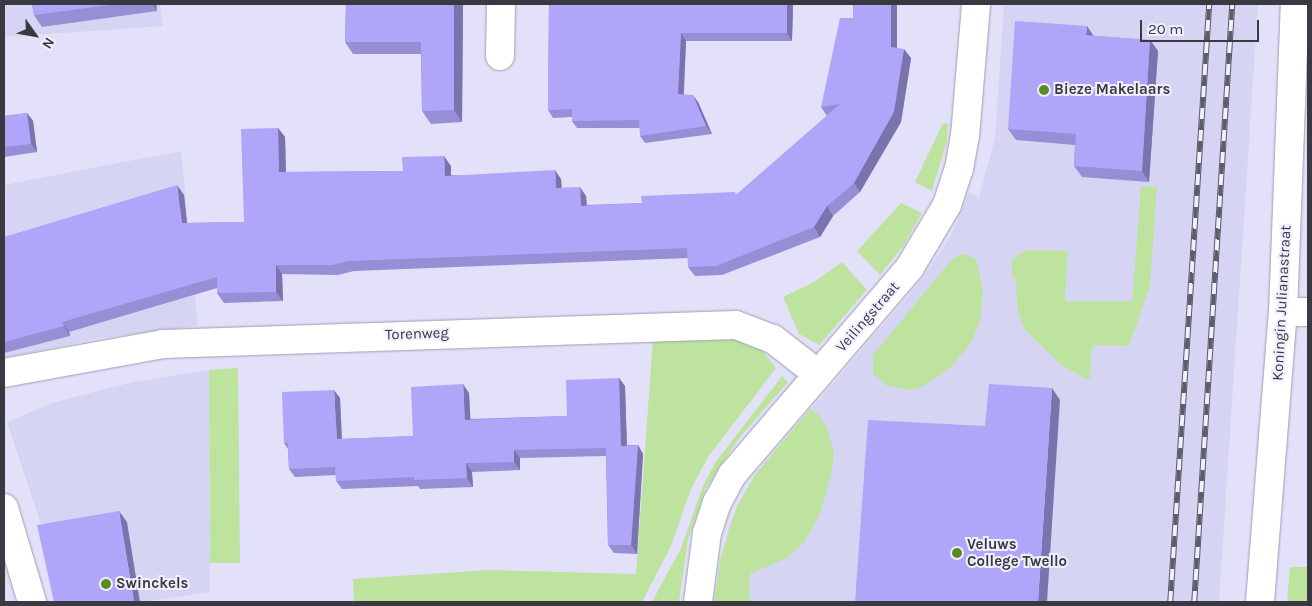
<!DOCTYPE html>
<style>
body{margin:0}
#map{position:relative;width:1312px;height:606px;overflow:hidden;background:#e2e1f9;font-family:Karla,sans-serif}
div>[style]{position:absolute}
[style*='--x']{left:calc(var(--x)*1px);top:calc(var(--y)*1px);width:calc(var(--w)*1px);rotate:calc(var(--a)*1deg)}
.built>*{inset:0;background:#d6d4f3}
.green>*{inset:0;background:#bde39f}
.roads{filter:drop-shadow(0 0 1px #9e9db4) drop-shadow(0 0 1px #9e9db4)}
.minor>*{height:28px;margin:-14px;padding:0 14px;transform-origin:14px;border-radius:14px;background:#fff}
.rail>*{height:5.5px;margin-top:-2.75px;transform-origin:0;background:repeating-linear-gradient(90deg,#f0effe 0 11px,#5d5c69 0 22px);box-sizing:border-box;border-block:1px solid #5d5c69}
.wall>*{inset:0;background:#968fd6}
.shaded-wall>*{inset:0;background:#7a74ae}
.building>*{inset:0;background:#afa6f9}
.dots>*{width:14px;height:14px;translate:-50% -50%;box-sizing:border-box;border:2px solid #f0effe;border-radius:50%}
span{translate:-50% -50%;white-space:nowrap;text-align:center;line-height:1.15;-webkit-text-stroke:4px #f0effe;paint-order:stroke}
.poi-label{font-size:15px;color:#393942;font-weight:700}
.left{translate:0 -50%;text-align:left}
.street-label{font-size:15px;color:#393942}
.frame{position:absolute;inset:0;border:5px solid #393942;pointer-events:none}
.north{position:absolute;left:10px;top:10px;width:50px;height:50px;-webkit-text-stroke:4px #f0effe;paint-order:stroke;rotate:122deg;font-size:14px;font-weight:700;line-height:20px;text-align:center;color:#393942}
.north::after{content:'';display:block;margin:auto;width:18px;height:22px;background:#393942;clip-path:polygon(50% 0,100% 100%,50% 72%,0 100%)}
.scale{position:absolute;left:1140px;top:20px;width:119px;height:22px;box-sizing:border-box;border:2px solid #393942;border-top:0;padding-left:6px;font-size:15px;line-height:18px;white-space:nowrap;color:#393942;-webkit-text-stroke:4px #f0effe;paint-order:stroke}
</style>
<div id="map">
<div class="built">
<i style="clip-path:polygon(4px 4px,160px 4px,163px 26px,4px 37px)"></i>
<i style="clip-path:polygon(evenodd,1004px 4px,1258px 4px,1219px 602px,714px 602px,729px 525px,755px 475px,920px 282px,950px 237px,969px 193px,979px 197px,995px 138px,1004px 4px,1141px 186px,1129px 346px,1092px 345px,1090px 380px,1084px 378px,1061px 365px,1024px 329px,1018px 312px,1015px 278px,1012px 278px,1012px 261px,1018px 254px,1030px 250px,1068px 251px,1065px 301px,1132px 301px,1141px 186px)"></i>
<i style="clip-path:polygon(181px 151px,198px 326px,101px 338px,4px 358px,4px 185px)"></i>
<i style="clip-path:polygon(209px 370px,210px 592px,144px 602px,59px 602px,45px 536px,7px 422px,55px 402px,133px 382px)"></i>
</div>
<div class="green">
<i style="clip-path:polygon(943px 123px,948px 124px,947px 141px,932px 191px,915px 182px)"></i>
<i style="clip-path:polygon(1141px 186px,1157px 187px,1150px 286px,1129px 346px,1092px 345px,1090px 380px,1084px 378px,1061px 365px,1024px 329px,1018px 312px,1015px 278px,1012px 278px,1012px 261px,1018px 254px,1030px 250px,1068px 251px,1065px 301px,1132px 301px)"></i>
<i style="clip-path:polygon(901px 203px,922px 213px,904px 245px,880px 275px,857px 251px)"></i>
<i style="clip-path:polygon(964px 254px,976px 259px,983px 290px,980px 321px,971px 343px,951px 367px,924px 386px,911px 390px,887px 386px,873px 374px,873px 355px,953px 258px)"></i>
<i style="clip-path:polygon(842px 262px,867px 290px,819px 345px,799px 334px,783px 297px,814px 282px)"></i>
<i style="clip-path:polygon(730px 337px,761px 349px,776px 368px,708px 457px,691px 489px,671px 546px,642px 602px,354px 602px,353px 579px,490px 570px,636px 574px,653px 339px)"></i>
<i style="clip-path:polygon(238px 368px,240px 563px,210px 563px,209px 370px)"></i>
<i style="clip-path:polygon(782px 376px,788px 382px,740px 437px,706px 488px,688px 540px,679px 602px,652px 602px,681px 548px,703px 486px,715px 463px)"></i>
<i style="clip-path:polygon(810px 409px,819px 415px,826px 426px,834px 452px,832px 471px,819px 516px,804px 542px,789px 557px,750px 574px,749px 597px,754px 602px,714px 602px,721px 556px,737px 506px,755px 475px)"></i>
<i style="clip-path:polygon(1290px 567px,1308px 567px,1308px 602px,1287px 602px)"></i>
</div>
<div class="roads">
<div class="minor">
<i style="--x:500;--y:56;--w:52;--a:-88.9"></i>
<i style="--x:1283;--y:312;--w:25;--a:0"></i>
<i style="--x:4;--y:373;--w:162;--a:-10.3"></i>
<i style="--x:163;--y:344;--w:573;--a:-1.9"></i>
<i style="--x:736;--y:325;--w:40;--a:21"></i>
<i style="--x:773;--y:339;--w:57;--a:37.9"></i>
<i style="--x:4;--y:508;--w:98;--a:73.4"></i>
<i style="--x:698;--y:602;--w:70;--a:-82.6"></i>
<i style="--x:707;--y:533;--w:32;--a:-72"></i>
<i style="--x:717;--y:503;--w:32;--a:-62"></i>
<i style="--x:732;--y:475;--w:274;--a:-49.4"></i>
<i style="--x:910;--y:267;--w:72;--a:-59.2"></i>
<i style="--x:947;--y:205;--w:38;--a:-72"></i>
<i style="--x:959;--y:169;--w:34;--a:-80"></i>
<i style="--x:965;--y:136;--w:132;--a:-85.2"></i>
<i style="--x:1260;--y:602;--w:291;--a:-85.5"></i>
<i style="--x:1283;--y:312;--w:308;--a:-87.8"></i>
</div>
</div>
<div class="rail">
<i style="--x:1170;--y:602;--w:599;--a:-86.27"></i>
<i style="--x:1194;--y:602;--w:599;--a:-86.36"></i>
</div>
<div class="wall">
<i style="clip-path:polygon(32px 4px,156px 4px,157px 11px,42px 27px,34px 15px)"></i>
<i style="clip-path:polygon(346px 4px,463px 4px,462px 122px,431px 124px,422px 111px,421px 54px,353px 54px,345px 42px)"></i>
<i style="clip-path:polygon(549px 4px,793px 4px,792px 41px,686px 41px,684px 94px,698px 102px,712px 134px,645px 143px,640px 136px,640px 128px,577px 128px,572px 121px,572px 117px,553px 118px,548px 110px)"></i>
<i style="clip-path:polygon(853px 4px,897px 4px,897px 48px,911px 58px,901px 122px,860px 192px,833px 216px,820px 237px,722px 275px,695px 276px,688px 267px,688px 258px,354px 271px,338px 275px,282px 274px,283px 301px,224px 303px,217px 293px,217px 288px,69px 332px,70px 336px,4px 353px,4px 237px,184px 195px,187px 223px,244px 222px,278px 128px,285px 137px,286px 172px,403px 171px,451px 166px,451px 175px,561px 179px,562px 188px,586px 196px,587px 205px,642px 203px,736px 195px,827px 116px,821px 107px,853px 18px)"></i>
<i style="clip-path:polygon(1094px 36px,1150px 40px,1158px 51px,1149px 182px,1082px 177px,1074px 166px,1075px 145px,1016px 140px,1008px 129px)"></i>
<i style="clip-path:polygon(27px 113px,33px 121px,37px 152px,4px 157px,4px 116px)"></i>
<i style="clip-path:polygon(619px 378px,625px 386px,627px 445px,638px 445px,643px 454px,637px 554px,614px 553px,608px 545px,606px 456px,520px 458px,520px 470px,472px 472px,473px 487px,420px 489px,418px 486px,342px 489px,336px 481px,336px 475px,295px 477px,289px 469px,288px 449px,284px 443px,340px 398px,342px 439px,413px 436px,469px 393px,470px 419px,567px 416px)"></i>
</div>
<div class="shaded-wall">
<i style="clip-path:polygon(152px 4px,156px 4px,157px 11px)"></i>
<i style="clip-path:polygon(454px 4px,463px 4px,462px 122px,454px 110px)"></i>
<i style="clip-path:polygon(787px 4px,793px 4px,792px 41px,787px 33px)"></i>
<i style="clip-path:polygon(891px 4px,897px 4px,897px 56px,891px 47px)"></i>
<i style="clip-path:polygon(1087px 26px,1095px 38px,1086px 35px)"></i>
<i style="clip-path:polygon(681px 33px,686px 41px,683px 102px,678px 94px)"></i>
<i style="clip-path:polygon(1150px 40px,1158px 51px,1149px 182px,1142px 171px)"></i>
<i style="clip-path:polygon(904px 49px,911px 58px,901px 122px,860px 192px,854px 183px)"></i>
<i style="clip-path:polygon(693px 95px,698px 102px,712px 134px,706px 126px)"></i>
<i style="clip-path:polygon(27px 113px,33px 121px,37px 152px,31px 144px)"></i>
<i style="clip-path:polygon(278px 128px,285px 137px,286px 182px,279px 172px)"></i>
<i style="clip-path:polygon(444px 156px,451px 166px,451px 185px,445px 176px)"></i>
<i style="clip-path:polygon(555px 170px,561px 179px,562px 198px,556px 188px)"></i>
<i style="clip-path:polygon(177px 185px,184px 195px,188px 233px,182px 223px)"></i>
<i style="clip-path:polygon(580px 187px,586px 196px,587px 215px,581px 206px)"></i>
<i style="clip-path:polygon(827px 206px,833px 216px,820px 237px,814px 227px)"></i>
<i style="clip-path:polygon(276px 265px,282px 274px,283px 301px,276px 292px)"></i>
<i style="clip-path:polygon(62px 322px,69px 332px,70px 336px,64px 326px)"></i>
<i style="clip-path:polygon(619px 378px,625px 386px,627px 454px,621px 446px)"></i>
<i style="clip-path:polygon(463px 384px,469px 393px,471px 428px,465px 420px)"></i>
<i style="clip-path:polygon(1052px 388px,1060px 400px,1047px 602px,1038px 602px)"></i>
<i style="clip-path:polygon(334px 390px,340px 398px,342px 448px,337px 439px)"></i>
<i style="clip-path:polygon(638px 445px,643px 454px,637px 554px,631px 545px)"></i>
<i style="clip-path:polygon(514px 450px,520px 458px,520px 470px,514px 462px)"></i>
<i style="clip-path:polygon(466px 463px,472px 472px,473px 487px,467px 478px)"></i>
<i style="clip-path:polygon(119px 511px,127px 522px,140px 602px,134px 602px)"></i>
</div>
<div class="building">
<i style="clip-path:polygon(32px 4px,118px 4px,34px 15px)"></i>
<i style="clip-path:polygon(346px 4px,454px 4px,454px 110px,422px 111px,421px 42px,345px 42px)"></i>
<i style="clip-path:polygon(549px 4px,787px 4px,787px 33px,681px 33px,678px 94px,693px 95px,706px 126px,640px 136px,639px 120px,572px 121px,572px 109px,548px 110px)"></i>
<i style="clip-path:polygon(853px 4px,891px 4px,891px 47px,904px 49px,894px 112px,854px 183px,827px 206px,814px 227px,716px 266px,688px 267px,687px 248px,348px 261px,332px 265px,276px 265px,276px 292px,217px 293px,217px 277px,62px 322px,64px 326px,4px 342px,4px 237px,177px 185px,182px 223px,244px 222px,241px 129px,278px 128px,279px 172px,403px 171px,402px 157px,444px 156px,445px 176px,555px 170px,556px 188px,580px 187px,581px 206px,642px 203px,641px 196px,735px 192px,736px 195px,840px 104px,821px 107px,840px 18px,853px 18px)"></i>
<i style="clip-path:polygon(1015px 21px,1087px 26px,1086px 35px,1150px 40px,1142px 171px,1074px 166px,1076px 134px,1008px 129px)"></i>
<i style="clip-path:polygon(27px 113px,31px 144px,4px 147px,4px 116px)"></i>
<i style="clip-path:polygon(619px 378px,621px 446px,638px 445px,631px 545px,608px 545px,606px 448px,514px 450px,514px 462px,466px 463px,467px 478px,414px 480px,414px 477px,336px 481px,335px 467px,289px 469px,288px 443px,284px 443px,282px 392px,334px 390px,337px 439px,413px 436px,411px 387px,463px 384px,465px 420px,567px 416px,566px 380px)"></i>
<i style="clip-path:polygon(989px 384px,1052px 388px,1038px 602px,855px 602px,868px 420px,985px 426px)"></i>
<i style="clip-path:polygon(119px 511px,134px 602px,54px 602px,37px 525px)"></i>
</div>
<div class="dots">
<i style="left:1044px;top:90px;background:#598b21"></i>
<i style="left:957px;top:553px;background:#598b21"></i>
<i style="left:106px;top:584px;background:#598b21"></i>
</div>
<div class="poi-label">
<span class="left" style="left:1054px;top:90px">Bieze Makelaars</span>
<span class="left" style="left:967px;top:553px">Veluws<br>College Twello</span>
<span class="left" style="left:116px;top:584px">Swinckels</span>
</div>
<div class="street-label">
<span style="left:1282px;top:303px;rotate:-87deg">Koningin Julianastraat</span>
<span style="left:868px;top:317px;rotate:-49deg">Veilingstraat</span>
<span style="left:417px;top:334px;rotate:-2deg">Torenweg</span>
</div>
<div class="frame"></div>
<div class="north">N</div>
<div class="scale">20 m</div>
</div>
